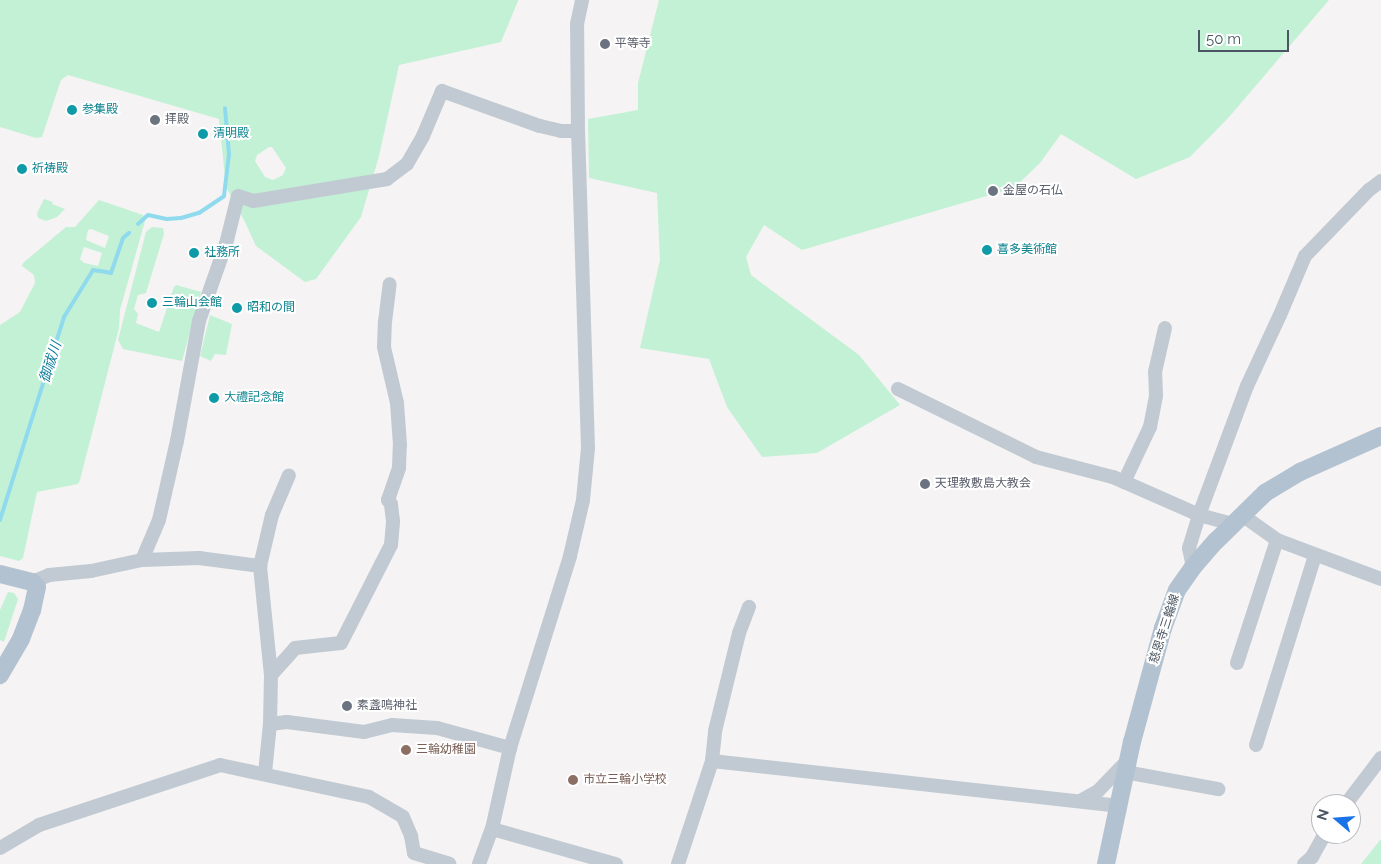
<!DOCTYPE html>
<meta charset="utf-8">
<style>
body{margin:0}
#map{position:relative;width:1381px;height:864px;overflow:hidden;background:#f5f3f3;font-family:Raleway,"Noto Sans JP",sans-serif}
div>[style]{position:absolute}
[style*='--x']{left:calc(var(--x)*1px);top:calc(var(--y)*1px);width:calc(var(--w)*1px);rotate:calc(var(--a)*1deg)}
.green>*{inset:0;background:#c3f1d5}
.stream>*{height:4px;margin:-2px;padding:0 2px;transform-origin:2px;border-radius:2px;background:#90daee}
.minor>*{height:14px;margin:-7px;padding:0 7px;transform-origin:7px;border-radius:7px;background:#c1cad2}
.major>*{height:18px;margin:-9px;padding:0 9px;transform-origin:9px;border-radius:9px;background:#b3c2d1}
.dots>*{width:14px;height:14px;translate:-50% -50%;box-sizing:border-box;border:2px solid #fff;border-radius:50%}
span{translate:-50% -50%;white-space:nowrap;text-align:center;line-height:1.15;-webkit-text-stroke:4px #fff;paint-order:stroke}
.worship-label{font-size:12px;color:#5b616d}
.left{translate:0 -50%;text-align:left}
.culture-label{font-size:12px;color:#0d838f}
.street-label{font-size:12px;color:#4a5661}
.education-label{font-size:12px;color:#785e54}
.water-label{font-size:14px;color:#0c7c9b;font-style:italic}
.north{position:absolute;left:1311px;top:794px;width:50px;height:50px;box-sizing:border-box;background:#fff;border:1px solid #b7bbc0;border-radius:50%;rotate:288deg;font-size:14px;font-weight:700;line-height:20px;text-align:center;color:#4a5661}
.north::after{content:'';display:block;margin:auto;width:18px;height:22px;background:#1a73e8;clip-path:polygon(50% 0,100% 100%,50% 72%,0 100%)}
.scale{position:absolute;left:1198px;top:30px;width:91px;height:22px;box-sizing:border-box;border:2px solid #4a5661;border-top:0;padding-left:6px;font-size:15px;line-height:18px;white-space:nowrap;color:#4a5661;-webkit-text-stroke:4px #fff;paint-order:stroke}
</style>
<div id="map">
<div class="green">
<i style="clip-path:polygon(evenodd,0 0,518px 0,518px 1px,501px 42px,399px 65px,379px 156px,361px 217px,316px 279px,305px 282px,256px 246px,245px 222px,226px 187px,219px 119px,68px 75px,61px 80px,42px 137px,36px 138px,0 127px,0 0,269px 147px,272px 147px,286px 168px,283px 175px,273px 180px,265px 177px,255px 161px,257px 155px,269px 147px)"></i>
<i style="clip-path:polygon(659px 0,1329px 0,1229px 117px,1190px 157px,1136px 179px,1061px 134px,1040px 163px,1014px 188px,802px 250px,764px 225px,746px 257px,751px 275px,859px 355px,900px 405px,817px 453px,762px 457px,727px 407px,709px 359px,640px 348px,660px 260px,657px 193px,589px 178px,588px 119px,638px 110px,638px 83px)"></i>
<i style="clip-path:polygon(44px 199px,53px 202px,52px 204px,65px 209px,57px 217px,46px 221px,38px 218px,37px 213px)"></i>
<i style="clip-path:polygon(evenodd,99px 200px,143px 215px,145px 221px,120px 310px,119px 328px,80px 480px,78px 484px,37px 492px,23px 558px,19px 561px,0 556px,0 325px,20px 312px,35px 283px,34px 275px,22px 266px,23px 263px,66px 227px,75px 227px,99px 200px,91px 229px,109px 236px,105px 248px,86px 240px,88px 230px,91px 229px,99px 200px,84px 247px,102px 253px,98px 266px,84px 263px,80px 259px,84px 247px)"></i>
<i style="clip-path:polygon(152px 227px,163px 228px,164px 234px,146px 293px,138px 295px,134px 309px,138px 314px,136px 323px,159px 332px,174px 287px,176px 285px,201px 292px,182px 361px,123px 349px,118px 340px,146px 232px)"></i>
<i style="clip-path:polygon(210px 315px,232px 324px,226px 355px,215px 354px,211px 361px,200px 356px)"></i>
<i style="clip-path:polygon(8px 592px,14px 593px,18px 599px,4px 642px,0 640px,0 610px)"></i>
<i style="clip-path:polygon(1381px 839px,1381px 864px,1361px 864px)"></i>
</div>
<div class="stream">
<i style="--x:138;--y:224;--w:13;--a:-42"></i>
<i style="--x:148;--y:215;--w:19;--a:12"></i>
<i style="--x:167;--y:219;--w:14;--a:-4"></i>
<i style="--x:181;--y:218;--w:19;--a:-16"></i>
<i style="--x:199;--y:213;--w:30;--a:-34"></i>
<i style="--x:224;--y:196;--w:42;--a:-83.2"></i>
<i style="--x:229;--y:154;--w:46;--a:-95"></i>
<i style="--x:0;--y:520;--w:213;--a:-72.5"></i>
<i style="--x:64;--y:317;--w:55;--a:-58.3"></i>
<i style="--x:93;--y:270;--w:18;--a:9"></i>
<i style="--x:111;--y:273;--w:37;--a:-71"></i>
<i style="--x:123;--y:238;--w:8;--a:-40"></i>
</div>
<div class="minor">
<i style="--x:898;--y:389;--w:154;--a:26.2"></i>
<i style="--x:1036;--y:457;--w:80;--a:14.6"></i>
<i style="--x:1113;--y:477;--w:94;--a:23.8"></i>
<i style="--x:1199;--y:515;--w:34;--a:15"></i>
<i style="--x:1124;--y:482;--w:61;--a:-64.7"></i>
<i style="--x:1150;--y:427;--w:32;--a:-79"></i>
<i style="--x:1156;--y:396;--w:24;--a:-92"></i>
<i style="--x:1155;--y:372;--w:45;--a:-77.2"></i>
<i style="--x:1242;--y:515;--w:43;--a:35.5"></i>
<i style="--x:1277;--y:540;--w:111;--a:20.6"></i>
<i style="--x:142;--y:560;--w:43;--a:-67"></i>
<i style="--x:159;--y:520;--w:81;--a:-77.2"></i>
<i style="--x:177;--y:441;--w:122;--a:-79.6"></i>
<i style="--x:199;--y:321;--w:82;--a:-70.7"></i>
<i style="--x:226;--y:244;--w:49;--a:-76"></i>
<i style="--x:238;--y:196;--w:16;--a:18"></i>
<i style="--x:253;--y:201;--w:136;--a:-9.3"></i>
<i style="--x:387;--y:179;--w:25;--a:-37"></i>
<i style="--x:407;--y:164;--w:32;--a:-60"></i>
<i style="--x:423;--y:136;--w:49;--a:-67.1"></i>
<i style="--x:442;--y:91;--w:104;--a:19.7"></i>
<i style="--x:540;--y:126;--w:22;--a:13"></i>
<i style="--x:561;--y:131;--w:17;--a:0"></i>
<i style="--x:1193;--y:567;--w:19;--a:-102"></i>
<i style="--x:1189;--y:548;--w:34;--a:-73"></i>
<i style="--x:1199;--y:515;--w:138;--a:-69.6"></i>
<i style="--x:1247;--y:386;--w:78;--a:-65.1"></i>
<i style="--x:1280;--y:315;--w:64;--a:-67"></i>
<i style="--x:1305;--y:256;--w:92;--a:-45.9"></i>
<i style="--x:1369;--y:190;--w:15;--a:-37"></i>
<i style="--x:32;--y:582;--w:18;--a:-22"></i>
<i style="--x:49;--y:575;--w:42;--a:-5.4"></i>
<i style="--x:91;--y:571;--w:52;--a:-12.2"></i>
<i style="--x:142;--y:560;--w:57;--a:-2"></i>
<i style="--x:199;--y:558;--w:62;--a:7.5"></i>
<i style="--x:1237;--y:663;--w:129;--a:-72"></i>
<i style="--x:271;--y:675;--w:36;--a:-48"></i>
<i style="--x:295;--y:648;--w:46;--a:-6.2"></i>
<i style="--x:341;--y:643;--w:110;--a:-63"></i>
<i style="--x:391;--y:545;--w:24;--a:-85"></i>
<i style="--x:393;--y:521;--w:17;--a:-97"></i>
<i style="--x:391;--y:504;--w:5;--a:-127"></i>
<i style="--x:388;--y:500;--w:34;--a:-71"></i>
<i style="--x:399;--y:468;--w:23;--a:-88"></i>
<i style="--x:400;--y:445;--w:42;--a:-94.1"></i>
<i style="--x:397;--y:403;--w:57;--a:-103.1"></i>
<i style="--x:384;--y:347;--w:25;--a:-88"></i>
<i style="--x:385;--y:322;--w:38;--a:-83"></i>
<i style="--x:270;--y:724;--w:17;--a:-7"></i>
<i style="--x:287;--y:722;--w:78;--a:7.4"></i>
<i style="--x:364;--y:732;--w:29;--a:-14"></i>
<i style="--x:392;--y:725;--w:45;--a:3.8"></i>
<i style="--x:437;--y:728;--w:76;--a:15.3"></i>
<i style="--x:1256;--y:745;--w:199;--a:-72.7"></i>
<i style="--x:712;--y:761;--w:408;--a:6.3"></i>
<i style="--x:1125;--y:772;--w:95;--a:10.4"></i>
<i style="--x:265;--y:773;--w:49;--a:-84.2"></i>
<i style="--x:270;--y:724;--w:49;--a:-88.8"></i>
<i style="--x:271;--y:675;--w:110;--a:-95.8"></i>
<i style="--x:260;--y:566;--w:52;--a:-76.8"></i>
<i style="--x:272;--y:515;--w:43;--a:-67"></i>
<i style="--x:1080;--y:801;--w:21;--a:-29"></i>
<i style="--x:1098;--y:791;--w:43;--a:-45.9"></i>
<i style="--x:1346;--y:804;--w:58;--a:-52.7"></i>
<i style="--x:492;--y:829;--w:129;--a:15.8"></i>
<i style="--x:0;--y:848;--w:45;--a:-30.5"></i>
<i style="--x:39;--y:825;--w:191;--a:-18.3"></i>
<i style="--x:220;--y:765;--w:152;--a:12.1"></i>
<i style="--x:369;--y:797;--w:39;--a:30"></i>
<i style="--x:403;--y:817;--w:21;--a:67"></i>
<i style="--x:411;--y:836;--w:17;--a:80"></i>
<i style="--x:414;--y:853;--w:37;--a:17"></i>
<i style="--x:479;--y:864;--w:37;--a:-70"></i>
<i style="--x:492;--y:829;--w:83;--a:-77.5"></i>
<i style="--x:510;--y:748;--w:201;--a:-72.6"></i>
<i style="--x:570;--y:556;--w:57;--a:-76.9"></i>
<i style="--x:583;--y:500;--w:52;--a:-84.5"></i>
<i style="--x:588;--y:448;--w:317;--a:-91.8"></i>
<i style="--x:578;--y:131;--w:107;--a:-90.5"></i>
<i style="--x:577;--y:24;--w:25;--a:-78"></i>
<i style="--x:678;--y:864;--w:108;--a:-71.7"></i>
<i style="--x:712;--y:761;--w:30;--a:-84"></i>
<i style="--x:715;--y:731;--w:101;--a:-76.2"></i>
<i style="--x:739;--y:633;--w:28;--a:-69"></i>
<i style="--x:1304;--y:864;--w:11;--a:-41"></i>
<i style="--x:1312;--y:857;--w:26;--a:-61"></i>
</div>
<div class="major">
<i style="--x:0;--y:574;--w:33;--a:14"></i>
<i style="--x:32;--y:582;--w:7;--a:45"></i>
<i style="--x:37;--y:587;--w:24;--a:102"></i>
<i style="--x:32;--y:610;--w:31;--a:111"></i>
<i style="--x:21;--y:639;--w:42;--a:120.3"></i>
<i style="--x:1106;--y:864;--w:125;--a:-78"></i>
<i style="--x:1132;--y:742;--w:118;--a:-74.8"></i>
<i style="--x:1163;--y:628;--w:40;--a:-69.8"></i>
<i style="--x:1177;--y:590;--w:28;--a:-55"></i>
<i style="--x:1193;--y:567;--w:35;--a:-49"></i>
<i style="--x:1216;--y:541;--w:69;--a:-44.4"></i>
<i style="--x:1265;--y:493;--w:41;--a:-31"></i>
<i style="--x:1300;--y:472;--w:89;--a:-24"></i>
</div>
<div class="dots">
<i style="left:605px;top:44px;background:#6b7280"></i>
<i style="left:72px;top:110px;background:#0f9aa8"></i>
<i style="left:155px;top:120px;background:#6b7280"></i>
<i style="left:203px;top:134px;background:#0f9aa8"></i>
<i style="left:22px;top:169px;background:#0f9aa8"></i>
<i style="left:993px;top:191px;background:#6b7280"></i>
<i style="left:987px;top:250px;background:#0f9aa8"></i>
<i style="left:194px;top:253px;background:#0f9aa8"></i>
<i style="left:152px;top:303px;background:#0f9aa8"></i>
<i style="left:237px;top:308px;background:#0f9aa8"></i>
<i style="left:214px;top:398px;background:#0f9aa8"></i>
<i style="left:925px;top:484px;background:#6b7280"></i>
<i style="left:347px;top:706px;background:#6b7280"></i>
<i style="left:406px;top:750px;background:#8d6e63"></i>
<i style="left:573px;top:780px;background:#8d6e63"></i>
</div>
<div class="worship-label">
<span class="left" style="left:615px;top:44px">平等寺</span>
<span class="left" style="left:165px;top:120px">拝殿</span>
<span class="left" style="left:1003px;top:191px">金屋の石仏</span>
<span class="left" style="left:935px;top:484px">天理教敷島大教会</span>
<span class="left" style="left:357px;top:706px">素盞鳴神社</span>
</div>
<div class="culture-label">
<span class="left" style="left:82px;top:110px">参集殿</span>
<span class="left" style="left:213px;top:134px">清明殿</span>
<span class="left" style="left:32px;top:169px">祈祷殿</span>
<span class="left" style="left:997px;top:250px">喜多美術館</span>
<span class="left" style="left:204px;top:253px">社務所</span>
<span class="left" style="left:162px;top:303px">三輪山会館</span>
<span class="left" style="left:247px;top:308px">昭和の間</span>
<span class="left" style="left:224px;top:398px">大禮記念館</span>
</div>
<div class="street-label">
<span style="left:1165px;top:629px;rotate:-72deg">慈恩寺三輪線</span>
</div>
<div class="education-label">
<span class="left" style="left:416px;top:750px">三輪幼稚園</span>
<span class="left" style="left:583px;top:780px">市立三輪小学校</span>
</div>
<div class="water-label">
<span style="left:50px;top:362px;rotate:-72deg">御祓川</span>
</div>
<div class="north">N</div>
<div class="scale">50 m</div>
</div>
